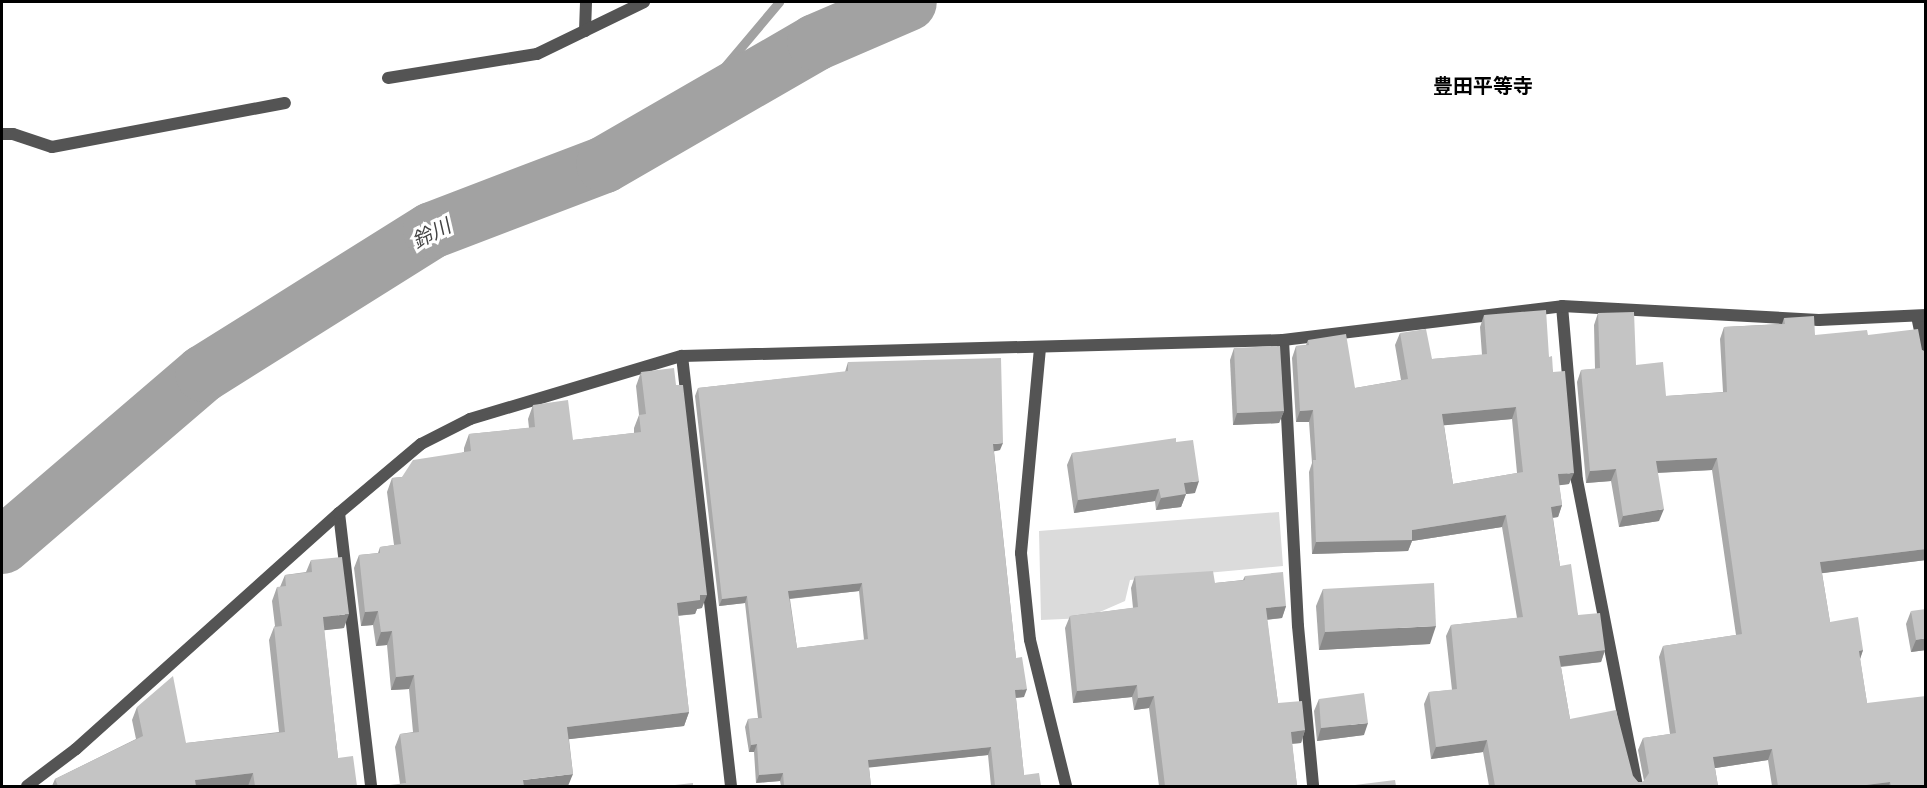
<!DOCTYPE html>
<meta charset="utf-8">
<style>
body{margin:0}
#map{position:relative;width:1927px;height:788px;overflow:hidden;background:#fff;font-family:"Golos Text","Noto Sans JP",sans-serif}
div>[style]{position:absolute}
[style*='--x']{left:calc(var(--x)*1px);top:calc(var(--y)*1px);width:calc(var(--w)*1px);rotate:calc(var(--a)*1deg)}
.green>*{inset:0;background:#dbdbdb}
.stream>*{height:9px;margin:-4.5px;padding:0 4.5px;transform-origin:4.5px;border-radius:4.5px;background:#a2a2a2}
.river>*{height:57px;margin:-28.5px;padding:0 28.5px;transform-origin:28.5px;border-radius:28.5px;background:#a2a2a2}
.minor>*{height:12px;margin:-6px;padding:0 6px;transform-origin:6px;border-radius:6px;background:#545454}
.wall>*{inset:0;background:#a9a9a9}
.shaded-wall>*{inset:0;background:#898989}
.building>*{inset:0;background:#c4c4c4}
span{translate:-50% -50%;white-space:nowrap;text-align:center;line-height:1.15;-webkit-text-stroke:6px #fff;paint-order:stroke}
.neighbourhood-label{font-size:20px;color:#000;font-weight:700}
.water-label{font-size:20px;color:#434343;font-style:italic}
.frame{position:absolute;inset:0;border:3px solid #000;pointer-events:none}
</style>
<div id="map">
<div class="green">
<i style="clip-path:polygon(1279px 512px,1283px 566px,1130px 580px,1125px 601px,1086px 618px,1041px 620px,1039px 531px)"></i>
</div>
<div class="stream">
<i style="--x:678;--y:122;--w:157;--a:-49.9"></i>
</div>
<div class="river">
<i style="--x:2;--y:545;--w:265;--a:-40.6"></i>
<i style="--x:203;--y:373;--w:269;--a:-32.1"></i>
<i style="--x:431;--y:230;--w:185;--a:-20.9"></i>
<i style="--x:604;--y:164;--w:244;--a:-30"></i>
<i style="--x:815;--y:42;--w:101;--a:-23.3"></i>
</div>
<div class="minor">
<i style="--x:585;--y:31;--w:29;--a:-88"></i>
<i style="--x:388;--y:78;--w:151;--a:-9.2"></i>
<i style="--x:537;--y:54;--w:119;--a:-25.9"></i>
<i style="--x:2;--y:134;--w:11;--a:0"></i>
<i style="--x:13;--y:134;--w:41;--a:18.4"></i>
<i style="--x:52;--y:147;--w:237;--a:-10.7"></i>
<i style="--x:1562;--y:306;--w:175;--a:85.1"></i>
<i style="--x:1577;--y:480;--w:312;--a:78.9"></i>
<i style="--x:1917;--y:316;--w:45;--a:78.4"></i>
<i style="--x:1283;--y:340;--w:286;--a:87"></i>
<i style="--x:1298;--y:626;--w:161;--a:84.6"></i>
<i style="--x:1040;--y:348;--w:206;--a:95.3"></i>
<i style="--x:1021;--y:553;--w:87;--a:84.1"></i>
<i style="--x:1030;--y:640;--w:150;--a:76.1"></i>
<i style="--x:682;--y:356;--w:433;--a:83.5"></i>
<i style="--x:339;--y:513;--w:275;--a:83.3"></i>
<i style="--x:27;--y:786;--w:61;--a:-37.1"></i>
<i style="--x:76;--y:749;--w:353;--a:-41.9"></i>
<i style="--x:339;--y:513;--w:107;--a:-40.1"></i>
<i style="--x:421;--y:444;--w:55;--a:-27"></i>
<i style="--x:470;--y:419;--w:221;--a:-16.6"></i>
<i style="--x:682;--y:356;--w:601;--a:-1.52"></i>
<i style="--x:1283;--y:340;--w:281;--a:-6.9"></i>
<i style="--x:1562;--y:306;--w:257;--a:3.1"></i>
<i style="--x:1819;--y:320;--w:107;--a:-2.7"></i>
</div>
<div class="wall">
<i style="clip-path:polygon(evenodd,1598px 313px,1636px 365px,1666px 396px,1723px 392px,1720px 339px,1724px 327px,1782px 324px,1784px 318px,1815px 335px,1868px 335px,1922px 350px,1926px 352px,1926px 560px,1822px 573px,1830px 622px,1863px 650px,1860px 659px,1867px 703px,1926px 786px,1772px 786px,1768px 760px,1715px 768px,1718px 786px,1489px 786px,1483px 752px,1431px 759px,1424px 704px,1429px 692px,1452px 690px,1446px 636px,1451px 625px,1517px 618px,1502px 527px,1412px 541px,1408px 551px,1312px 554px,1309px 472px,1312px 463px,1309px 422px,1296px 422px,1292px 358px,1296px 346px,1306px 345px,1308px 340px,1355px 388px,1401px 380px,1395px 345px,1400px 333px,1432px 359px,1482px 355px,1480px 327px,1484px 315px,1549px 357px,1553px 372px,1569px 484px,1559px 485px,1562px 505px,1558px 517px,1553px 518px,1560px 566px,1578px 615px,1605px 650px,1601px 662px,1561px 667px,1570px 719px,1633px 776px,1638px 782px,1643px 782px,1644px 781px,1638px 750px,1643px 738px,1670px 734px,1659px 657px,1663px 646px,1736px 635px,1712px 470px,1658px 473px,1659px 521px,1619px 527px,1611px 481px,1586px 483px,1577px 382px,1581px 370px,1595px 369px,1594px 325px,1598px 313px,1512px 419px,1517px 473px,1453px 484px,1444px 425px,1512px 419px)"></i>
<i style="clip-path:polygon(1234px 348px,1284px 411px,1279px 423px,1233px 425px,1230px 360px)"></i>
<i style="clip-path:polygon(evenodd,848px 362px,1000px 450px,994px 451px,1016px 658px,1024px 697px,1016px 698px,1024px 775px,1041px 786px,991px 786px,988px 755px,869px 767px,871px 786px,781px 786px,780px 781px,756px 783px,754px 752px,749px 752px,745px 727px,748px 719px,758px 718px,745px 603px,719px 606px,695px 396px,698px 388px,845px 372px,848px 362px,859px 591px,864px 640px,797px 648px,790px 599px,859px 591px)"></i>
<i style="clip-path:polygon(641px 372px,702px 608px,697px 609px,695px 614px,678px 616px,689px 712px,684px 726px,569px 739px,573px 774px,400px 784px,395px 747px,400px 734px,413px 732px,409px 689px,391px 690px,387px 645px,376px 646px,373px 625px,361px 626px,354px 568px,359px 555px,378px 553px,380px 547px,394px 545px,387px 492px,392px 478px,402px 477px,464px 452px,464px 448px,469px 434px,529px 428px,528px 419px,533px 405px,573px 440px,634px 433px,634px 428px,639px 415px,636px 386px)"></i>
<i style="clip-path:polygon(1176px 442px,1195px 493px,1186px 494px,1181px 507px,1156px 510px,1155px 501px,1074px 513px,1067px 465px,1072px 453px)"></i>
<i style="clip-path:polygon(311px 560px,344px 628px,324px 630px,338px 758px,357px 786px,52px 786px,55px 779px,136px 739px,132px 720px,137px 707px,186px 743px,279px 732px,269px 640px,274px 627px,275px 626px,272px 601px,277px 587px,280px 587px,285px 575px,306px 572px)"></i>
<i style="clip-path:polygon(1135px 576px,1215px 583px,1243px 580px,1245px 576px,1286px 606px,1282px 618px,1267px 620px,1278px 703px,1305px 730px,1301px 743px,1292px 744px,1297px 786px,1159px 786px,1149px 708px,1134px 710px,1132px 697px,1073px 703px,1065px 628px,1070px 616px,1133px 608px,1131px 588px)"></i>
<i style="clip-path:polygon(1323px 589px,1430px 644px,1319px 650px,1316px 606px)"></i>
<i style="clip-path:polygon(1911px 611px,1926px 650px,1911px 652px,1906px 624px)"></i>
<i style="clip-path:polygon(1319px 699px,1364px 735px,1317px 741px,1314px 711px)"></i>
</div>
<div class="shaded-wall">
<i style="clip-path:polygon(1516px 407px,1512px 419px,1437px 426px,1442px 414px)"></i>
<i style="clip-path:polygon(1313px 410px,1309px 422px,1296px 422px,1300px 411px)"></i>
<i style="clip-path:polygon(1284px 411px,1279px 423px,1233px 425px,1237px 413px)"></i>
<i style="clip-path:polygon(1003px 443px,1000px 450px,991px 452px,993px 444px)"></i>
<i style="clip-path:polygon(1717px 458px,1712px 470px,1652px 473px,1656px 461px)"></i>
<i style="clip-path:polygon(1616px 469px,1611px 481px,1586px 483px,1590px 471px)"></i>
<i style="clip-path:polygon(1574px 473px,1569px 484px,1554px 486px,1558px 474px)"></i>
<i style="clip-path:polygon(1199px 481px,1195px 493px,1186px 494px,1181px 507px,1156px 510px,1161px 498px,1184px 483px)"></i>
<i style="clip-path:polygon(1159px 489px,1155px 501px,1074px 513px,1078px 500px)"></i>
<i style="clip-path:polygon(1562px 505px,1558px 517px,1547px 518px,1551px 507px)"></i>
<i style="clip-path:polygon(1664px 509px,1659px 521px,1619px 527px,1623px 516px)"></i>
<i style="clip-path:polygon(1506px 515px,1502px 527px,1412px 541px,1408px 551px,1312px 554px,1316px 542px,1412px 530px)"></i>
<i style="clip-path:polygon(1926px 549px,1926px 560px,1816px 574px,1820px 562px)"></i>
<i style="clip-path:polygon(862px 583px,859px 591px,786px 599px,788px 591px)"></i>
<i style="clip-path:polygon(700px 595px,707px 595px,702px 608px,697px 609px,695px 614px,672px 616px,677px 603px)"></i>
<i style="clip-path:polygon(747px 596px,745px 603px,719px 606px,722px 599px)"></i>
<i style="clip-path:polygon(1286px 606px,1282px 618px,1261px 620px,1266px 608px)"></i>
<i style="clip-path:polygon(378px 611px,373px 625px,361px 626px,365px 612px)"></i>
<i style="clip-path:polygon(349px 614px,344px 628px,318px 631px,323px 617px)"></i>
<i style="clip-path:polygon(1436px 626px,1430px 644px,1319px 650px,1325px 632px)"></i>
<i style="clip-path:polygon(392px 631px,387px 645px,376px 646px,381px 632px)"></i>
<i style="clip-path:polygon(1926px 638px,1926px 650px,1911px 652px,1916px 640px)"></i>
<i style="clip-path:polygon(1605px 650px,1601px 662px,1555px 667px,1559px 656px)"></i>
<i style="clip-path:polygon(1863px 650px,1859px 662px,1859px 651px)"></i>
<i style="clip-path:polygon(414px 675px,409px 689px,391px 690px,396px 677px)"></i>
<i style="clip-path:polygon(1137px 685px,1132px 697px,1073px 703px,1077px 691px)"></i>
<i style="clip-path:polygon(1027px 689px,1024px 697px,1012px 698px,1015px 690px)"></i>
<i style="clip-path:polygon(1154px 696px,1149px 708px,1134px 710px,1138px 698px)"></i>
<i style="clip-path:polygon(689px 712px,684px 726px,562px 740px,567px 727px)"></i>
<i style="clip-path:polygon(1368px 723px,1364px 735px,1317px 741px,1321px 728px)"></i>
<i style="clip-path:polygon(1305px 730px,1301px 743px,1286px 744px,1291px 732px)"></i>
<i style="clip-path:polygon(1487px 740px,1483px 752px,1431px 759px,1436px 747px)"></i>
<i style="clip-path:polygon(757px 744px,754px 752px,749px 752px,751px 745px)"></i>
<i style="clip-path:polygon(991px 747px,988px 755px,865px 768px,868px 760px)"></i>
<i style="clip-path:polygon(1772px 749px,1768px 760px,1709px 769px,1713px 757px)"></i>
<i style="clip-path:polygon(253px 773px,248px 786px,193px 786px,195px 780px)"></i>
<i style="clip-path:polygon(783px 773px,780px 781px,756px 783px,759px 775px)"></i>
<i style="clip-path:polygon(573px 774px,568px 786px,521px 786px,523px 780px)"></i>
<i style="clip-path:polygon(1890px 782px,1889px 786px,1858px 786px)"></i>
</div>
<div class="building">
<i style="clip-path:polygon(evenodd,1546px 310px,1549px 357px,1552px 356px,1553px 372px,1565px 371px,1574px 473px,1558px 474px,1562px 505px,1551px 507px,1560px 566px,1571px 564px,1578px 615px,1600px 613px,1605px 650px,1559px 656px,1570px 719px,1616px 710px,1633px 776px,1638px 782px,1643px 782px,1649px 773px,1643px 738px,1676px 733px,1663px 646px,1742px 634px,1717px 458px,1656px 461px,1664px 509px,1623px 516px,1616px 469px,1590px 471px,1581px 370px,1600px 368px,1598px 313px,1634px 312px,1636px 365px,1663px 362px,1666px 396px,1727px 392px,1724px 327px,1785px 324px,1784px 318px,1814px 316px,1815px 335px,1867px 330px,1868px 335px,1918px 329px,1922px 350px,1926px 352px,1926px 549px,1820px 562px,1830px 622px,1858px 617px,1863px 650px,1859px 651px,1867px 703px,1926px 696px,1926px 786px,1891px 786px,1890px 782px,1858px 786px,1778px 786px,1772px 749px,1713px 757px,1718px 786px,1495px 786px,1487px 740px,1436px 747px,1429px 692px,1457px 689px,1451px 625px,1523px 617px,1506px 515px,1412px 530px,1412px 540px,1316px 542px,1313px 460px,1316px 460px,1313px 410px,1300px 411px,1296px 346px,1309px 345px,1308px 340px,1346px 334px,1355px 388px,1408px 379px,1400px 333px,1426px 329px,1432px 359px,1487px 354px,1484px 315px,1546px 310px,1516px 407px,1523px 472px,1453px 484px,1442px 414px,1516px 407px)"></i>
<i style="clip-path:polygon(1280px 346px,1284px 411px,1237px 413px,1234px 348px)"></i>
<i style="clip-path:polygon(evenodd,1001px 358px,1003px 443px,993px 444px,1016px 658px,1022px 657px,1027px 689px,1015px 690px,1024px 775px,1039px 773px,1041px 786px,995px 786px,991px 747px,868px 760px,871px 786px,784px 786px,783px 773px,759px 775px,757px 744px,751px 745px,748px 719px,762px 718px,747px 596px,722px 599px,698px 388px,848px 371px,848px 362px,1001px 358px,862px 583px,868px 639px,797px 648px,788px 591px,862px 583px)"></i>
<i style="clip-path:polygon(674px 368px,676px 385px,683px 385px,707px 595px,700px 595px,700px 600px,677px 603px,689px 712px,567px 727px,573px 774px,523px 780px,524px 786px,382px 786px,406px 783px,400px 734px,419px 732px,414px 675px,396px 677px,392px 631px,381px 632px,378px 611px,365px 612px,359px 555px,380px 553px,380px 547px,401px 544px,392px 478px,402px 477px,413px 460px,471px 451px,469px 434px,535px 427px,533px 405px,568px 400px,573px 440px,641px 432px,639px 415px,646px 414px,641px 372px)"></i>
<i style="clip-path:polygon(1176px 438px,1176px 442px,1193px 440px,1199px 481px,1184px 483px,1186px 494px,1161px 498px,1159px 489px,1078px 500px,1072px 453px)"></i>
<i style="clip-path:polygon(342px 557px,349px 614px,323px 617px,338px 758px,353px 756px,357px 786px,255px 786px,253px 773px,195px 780px,196px 786px,58px 786px,55px 779px,143px 736px,137px 707px,173px 676px,186px 743px,285px 732px,274px 627px,282px 626px,277px 587px,286px 586px,285px 575px,312px 572px,311px 560px)"></i>
<i style="clip-path:polygon(1213px 571px,1215px 583px,1245px 580px,1245px 576px,1283px 572px,1286px 606px,1266px 608px,1278px 703px,1302px 701px,1305px 730px,1291px 732px,1297px 786px,1165px 786px,1154px 696px,1138px 698px,1137px 685px,1077px 691px,1070px 616px,1138px 607px,1135px 576px)"></i>
<i style="clip-path:polygon(1434px 583px,1436px 626px,1325px 632px,1323px 589px)"></i>
<i style="clip-path:polygon(1926px 609px,1926px 638px,1916px 640px,1911px 611px)"></i>
<i style="clip-path:polygon(1364px 693px,1368px 723px,1321px 728px,1319px 699px)"></i>
<i style="clip-path:polygon(1395px 780px,1396px 786px,1355px 786px,1355px 785px)"></i>
<i style="clip-path:polygon(693px 783px,693px 786px,666px 786px)"></i>
</div>
<div class="neighbourhood-label">
<span style="left:1483px;top:85px">豊田平等寺</span>
</div>
<div class="water-label">
<span style="left:431px;top:233px;rotate:-27deg">鈴川</span>
</div>
<div class="frame"></div>
</div>
